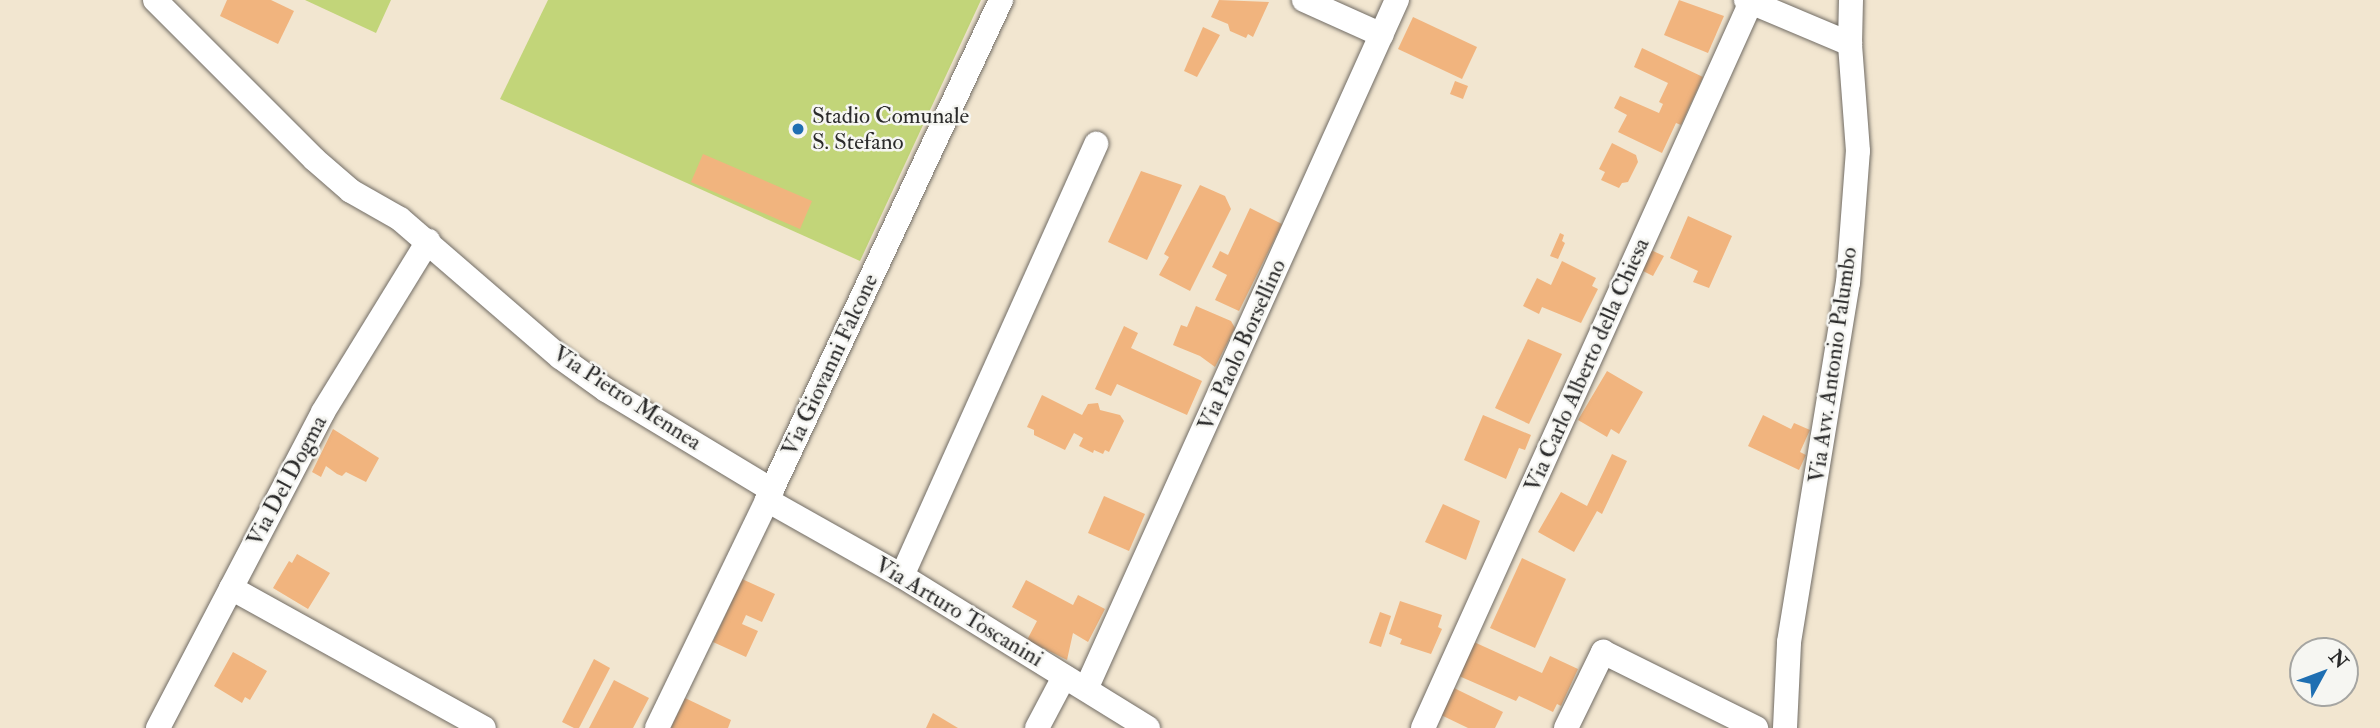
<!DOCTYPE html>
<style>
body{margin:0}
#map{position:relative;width:2380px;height:728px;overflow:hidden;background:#f2e6d0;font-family:"IM FELL Double Pica",serif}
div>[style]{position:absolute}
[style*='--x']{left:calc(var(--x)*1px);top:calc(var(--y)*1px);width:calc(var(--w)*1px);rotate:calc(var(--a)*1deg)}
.green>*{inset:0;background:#c2d579}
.building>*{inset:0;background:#f1b47e}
.roads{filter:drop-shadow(0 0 2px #716c65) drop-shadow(0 0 2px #716c65)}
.minor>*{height:24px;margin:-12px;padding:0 12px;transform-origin:12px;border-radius:12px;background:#fff}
.dots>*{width:19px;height:19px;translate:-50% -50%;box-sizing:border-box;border:4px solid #f6f6f2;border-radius:50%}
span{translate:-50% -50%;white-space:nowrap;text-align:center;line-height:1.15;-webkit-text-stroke:5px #f6f6f2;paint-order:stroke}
.poi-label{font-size:23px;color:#2b2b2b}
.left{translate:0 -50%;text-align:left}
.street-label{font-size:23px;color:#2b2b2b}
.north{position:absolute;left:2289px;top:637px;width:70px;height:70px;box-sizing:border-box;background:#f6f6f2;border:2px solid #a5a5a2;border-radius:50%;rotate:49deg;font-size:19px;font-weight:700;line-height:28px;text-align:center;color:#2b2b2b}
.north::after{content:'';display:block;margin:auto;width:24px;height:32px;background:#1f6fb2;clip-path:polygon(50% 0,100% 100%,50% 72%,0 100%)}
</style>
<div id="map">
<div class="green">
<i style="clip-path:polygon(305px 0,391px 0,376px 33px)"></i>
<i style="clip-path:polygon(548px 0,981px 0,860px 261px,500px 99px)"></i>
</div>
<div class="building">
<i style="clip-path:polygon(227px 0,271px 0,294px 11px,278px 44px,220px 16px)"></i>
<i style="clip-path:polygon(1219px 0,1269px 2px,1253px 37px,1248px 34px,1246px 38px,1230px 31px,1228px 24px,1211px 17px)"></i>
<i style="clip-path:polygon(1679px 0,1724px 16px,1708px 53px,1664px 35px)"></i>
<i style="clip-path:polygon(1413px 17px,1477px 47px,1462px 79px,1398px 49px)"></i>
<i style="clip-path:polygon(1203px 27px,1220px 35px,1197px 77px,1184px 71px)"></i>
<i style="clip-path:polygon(1642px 48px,1703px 77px,1681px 125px,1676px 123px,1662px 153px,1618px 132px,1627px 115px,1614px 108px,1620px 96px,1659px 113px,1663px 104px,1659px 102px,1668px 83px,1634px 67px)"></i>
<i style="clip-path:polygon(1455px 81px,1468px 86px,1463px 99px,1450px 94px)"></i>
<i style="clip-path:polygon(1612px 143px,1636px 155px,1638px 162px,1628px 182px,1622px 183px,1619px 188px,1601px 180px,1605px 172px,1599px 169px)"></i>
<i style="clip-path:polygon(703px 154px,812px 201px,800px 229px,691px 182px)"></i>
<i style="clip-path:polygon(1141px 171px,1182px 185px,1147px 260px,1108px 242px)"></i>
<i style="clip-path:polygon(1200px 185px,1225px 196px,1231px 209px,1190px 291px,1159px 275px,1169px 257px,1164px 254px)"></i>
<i style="clip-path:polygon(1250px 208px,1282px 224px,1239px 311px,1215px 300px,1227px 275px,1212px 267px,1220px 251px,1228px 255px)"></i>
<i style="clip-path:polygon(1688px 216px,1732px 236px,1709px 288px,1693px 282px,1698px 271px,1670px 258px)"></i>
<i style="clip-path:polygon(1560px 233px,1564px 235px,1562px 241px,1565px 243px,1558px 259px,1550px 256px)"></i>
<i style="clip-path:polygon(1651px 250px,1664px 256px,1653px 276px,1641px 270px)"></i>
<i style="clip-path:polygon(1562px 261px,1596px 278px,1592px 286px,1598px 289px,1581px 323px,1542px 307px,1539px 314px,1523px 306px,1537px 278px,1551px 285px)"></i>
<i style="clip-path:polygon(1196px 306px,1231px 321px,1235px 328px,1215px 367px,1200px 356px,1173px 345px,1181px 325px,1187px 327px)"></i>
<i style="clip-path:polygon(1124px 326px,1138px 333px,1131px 348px,1202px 381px,1187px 415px,1117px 384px,1111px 396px,1095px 389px)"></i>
<i style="clip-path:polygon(1528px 339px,1562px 354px,1529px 424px,1495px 408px)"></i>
<i style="clip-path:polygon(1607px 371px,1643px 392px,1619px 434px,1611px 429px,1607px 437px,1578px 420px)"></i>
<i style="clip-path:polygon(1042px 395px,1082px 415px,1088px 404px,1098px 403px,1100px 410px,1120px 415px,1124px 421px,1109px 452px,1105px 450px,1103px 454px,1094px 450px,1093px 453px,1079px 446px,1083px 438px,1074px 433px,1065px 450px,1034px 435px,1034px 430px,1027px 427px)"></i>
<i style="clip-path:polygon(1483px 415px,1531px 435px,1525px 450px,1519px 448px,1506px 479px,1464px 460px)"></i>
<i style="clip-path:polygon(1763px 415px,1791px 429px,1794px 423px,1810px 430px,1800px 452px,1806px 455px,1799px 470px,1748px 446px)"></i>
<i style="clip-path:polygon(333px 429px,379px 458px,366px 482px,346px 472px,342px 476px,337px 474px,326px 466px,321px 477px,312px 472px)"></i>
<i style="clip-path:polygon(1612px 454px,1627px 461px,1602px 514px,1597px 511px,1574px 552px,1538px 532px,1561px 492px,1587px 506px)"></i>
<i style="clip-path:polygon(1104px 496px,1145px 514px,1129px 551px,1088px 533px)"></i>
<i style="clip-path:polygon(1443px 504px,1480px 521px,1466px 560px,1425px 542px)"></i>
<i style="clip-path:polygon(297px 554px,330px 573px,308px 609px,273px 588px,289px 561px,292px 563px)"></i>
<i style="clip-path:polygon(1522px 558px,1566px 579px,1535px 648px,1490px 628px)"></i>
<i style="clip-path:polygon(742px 579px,775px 594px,762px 622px,746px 615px,742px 624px,758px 631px,746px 657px,713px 642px)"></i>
<i style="clip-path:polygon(1026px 580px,1073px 605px,1078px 595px,1105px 609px,1088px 642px,1073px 633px,1067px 660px,1027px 640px,1037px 621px,1012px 607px)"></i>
<i style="clip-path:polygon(1400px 601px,1442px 615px,1438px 627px,1442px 629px,1431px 654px,1400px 644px,1402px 639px,1389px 634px)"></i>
<i style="clip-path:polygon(1380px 612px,1391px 616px,1381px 647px,1369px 643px)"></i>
<i style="clip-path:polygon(1474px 642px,1542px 673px,1550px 656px,1578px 669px,1561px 706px,1557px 704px,1553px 712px,1519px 696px,1516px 701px,1459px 676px)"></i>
<i style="clip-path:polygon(233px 652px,267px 671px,250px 700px,245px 697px,242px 703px,214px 686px)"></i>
<i style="clip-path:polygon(594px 659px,610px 668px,579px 728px,574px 728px,562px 722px)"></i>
<i style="clip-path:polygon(614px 680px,649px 698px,633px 728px,589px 728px)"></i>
<i style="clip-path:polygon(1454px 688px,1503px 712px,1495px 728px,1468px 728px,1441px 715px)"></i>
<i style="clip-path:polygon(685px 698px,731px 720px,728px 728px,671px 728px)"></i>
<i style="clip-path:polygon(933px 713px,958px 728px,926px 728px)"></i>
</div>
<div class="roads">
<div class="minor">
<i style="--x:155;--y:0;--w:225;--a:45"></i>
<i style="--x:314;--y:159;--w:49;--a:40.9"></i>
<i style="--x:351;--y:191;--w:56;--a:29.7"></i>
<i style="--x:400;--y:219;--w:211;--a:40.8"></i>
<i style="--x:560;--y:357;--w:57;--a:35.7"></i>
<i style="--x:606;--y:390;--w:194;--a:31.1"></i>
<i style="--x:1304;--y:0;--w:85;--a:24.2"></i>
<i style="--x:1746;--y:0;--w:113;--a:22.9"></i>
<i style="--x:767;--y:500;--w:155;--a:29.4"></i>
<i style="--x:902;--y:576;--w:289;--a:31.7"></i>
<i style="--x:902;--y:576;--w:474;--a:-65.8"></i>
<i style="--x:231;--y:588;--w:289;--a:29"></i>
<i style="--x:1086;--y:689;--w:756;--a:-65.71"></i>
<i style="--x:158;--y:728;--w:356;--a:-62.4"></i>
<i style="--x:323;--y:412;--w:201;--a:-58.4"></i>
<i style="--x:657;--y:728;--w:253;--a:-64.2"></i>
<i style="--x:767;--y:500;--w:552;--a:-64.92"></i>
<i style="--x:1037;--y:728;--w:58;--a:-62.1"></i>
<i style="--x:1423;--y:728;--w:797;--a:-65.69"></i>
<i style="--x:1566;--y:728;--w:85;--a:-64"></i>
<i style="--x:1603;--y:652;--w:171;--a:26.4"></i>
<i style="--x:1785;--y:728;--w:86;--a:-87.3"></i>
<i style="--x:1789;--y:642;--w:364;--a:-80.7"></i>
<i style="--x:1848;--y:283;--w:132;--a:-85.7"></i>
<i style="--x:1858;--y:151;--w:107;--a:-94.3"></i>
<i style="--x:1850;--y:44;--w:44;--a:-88.7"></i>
</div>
</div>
<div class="dots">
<i style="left:798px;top:129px;background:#1f6fb2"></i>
</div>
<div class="poi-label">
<span class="left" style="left:812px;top:129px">Stadio Comunale<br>S. Stefano</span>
</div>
<div class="street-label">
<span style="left:1242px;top:345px;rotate:-66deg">Via Paolo Borsellino</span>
<span style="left:830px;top:365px;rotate:-65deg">Via Giovanni Falcone</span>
<span style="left:1587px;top:365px;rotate:-66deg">Via Carlo Alberto della Chiesa</span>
<span style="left:1833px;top:365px;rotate:-82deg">Via Avv. Antonio Palumbo</span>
<span style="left:627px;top:398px;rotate:33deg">Via Pietro Mennea</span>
<span style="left:287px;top:481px;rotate:-62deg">Via Del Dogma</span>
<span style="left:959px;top:612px;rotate:31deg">Via Arturo Toscanini</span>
</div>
<div class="north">N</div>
</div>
